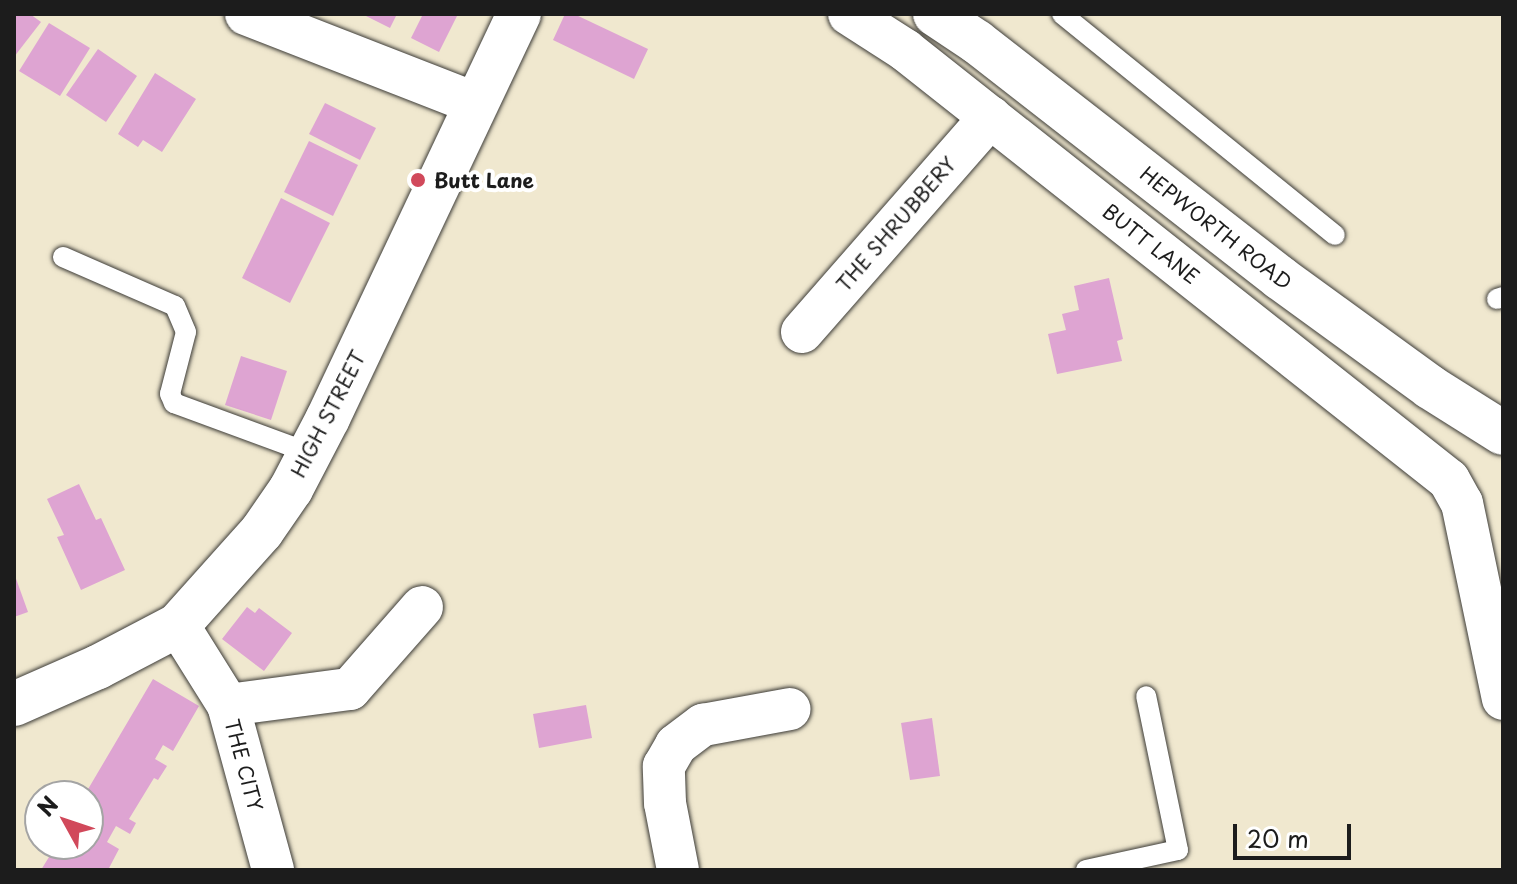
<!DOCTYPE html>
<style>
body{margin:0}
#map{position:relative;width:1517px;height:884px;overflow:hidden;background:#f0e8cf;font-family:"Playpen Sans",sans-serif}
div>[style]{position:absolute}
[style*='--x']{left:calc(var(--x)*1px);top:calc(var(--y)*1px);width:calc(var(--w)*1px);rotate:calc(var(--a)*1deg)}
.building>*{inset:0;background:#dea4d2}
.roads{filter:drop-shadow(0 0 2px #3c3b37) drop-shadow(0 0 2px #3c3b37)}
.service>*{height:20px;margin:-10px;padding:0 10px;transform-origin:10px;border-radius:10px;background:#fff}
.minor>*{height:42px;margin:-21px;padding:0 21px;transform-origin:21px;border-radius:21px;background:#fff}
.tertiary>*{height:44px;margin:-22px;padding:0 22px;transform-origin:22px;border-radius:22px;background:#fff}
.trunk>*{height:44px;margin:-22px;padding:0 22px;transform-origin:22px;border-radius:22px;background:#fff}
.dots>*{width:22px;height:22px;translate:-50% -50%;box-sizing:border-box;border:4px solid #fff;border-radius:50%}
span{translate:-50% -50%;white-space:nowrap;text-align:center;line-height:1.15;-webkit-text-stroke:8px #fff;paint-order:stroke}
.poi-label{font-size:20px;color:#1c1c1c;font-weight:700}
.left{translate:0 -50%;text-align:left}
.street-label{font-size:20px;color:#1c1c1c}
.frame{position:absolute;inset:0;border:16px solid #1c1c1c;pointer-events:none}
.north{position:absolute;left:24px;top:780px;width:80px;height:80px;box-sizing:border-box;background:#fff;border:2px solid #a4a4a4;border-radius:50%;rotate:310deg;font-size:22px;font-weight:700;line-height:32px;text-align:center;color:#1c1c1c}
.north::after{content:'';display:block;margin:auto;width:28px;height:36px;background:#d1495b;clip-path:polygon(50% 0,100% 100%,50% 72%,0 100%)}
.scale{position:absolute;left:1233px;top:824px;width:118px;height:36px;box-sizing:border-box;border:4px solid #1c1c1c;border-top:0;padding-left:10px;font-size:24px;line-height:28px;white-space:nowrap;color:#1c1c1c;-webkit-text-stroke:6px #fff;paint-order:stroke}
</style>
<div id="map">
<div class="building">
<i style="clip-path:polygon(14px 14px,30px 14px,41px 22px,14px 57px)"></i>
<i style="clip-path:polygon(362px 14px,397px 14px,390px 28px)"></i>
<i style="clip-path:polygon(423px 14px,458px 14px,439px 52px,411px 38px)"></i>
<i style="clip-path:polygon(565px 14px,574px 14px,648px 49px,634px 79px,553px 40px)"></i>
<i style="clip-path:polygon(49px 23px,90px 48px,60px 96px,19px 71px)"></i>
<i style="clip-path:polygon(98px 49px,137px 76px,106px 122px,66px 95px)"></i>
<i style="clip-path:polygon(155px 73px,196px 99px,162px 152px,143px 140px,138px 147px,118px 134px)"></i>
<i style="clip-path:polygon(325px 103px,376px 128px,360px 160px,309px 134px)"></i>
<i style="clip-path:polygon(309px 141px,358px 165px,333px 216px,284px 192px)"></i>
<i style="clip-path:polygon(281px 198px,330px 223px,290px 303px,242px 278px)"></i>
<i style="clip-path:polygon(1109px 278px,1123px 339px,1117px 341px,1122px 361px,1057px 374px,1048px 334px,1066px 330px,1062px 314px,1079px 310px,1074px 286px)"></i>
<i style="clip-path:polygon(241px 356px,287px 371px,271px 420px,225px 405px)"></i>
<i style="clip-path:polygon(79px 484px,96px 520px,101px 518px,125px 570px,81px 590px,57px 537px,64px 535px,47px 499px)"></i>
<i style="clip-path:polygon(14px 573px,28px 612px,14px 617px)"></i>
<i style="clip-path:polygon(247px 607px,255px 613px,259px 608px,292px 633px,264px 671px,222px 639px)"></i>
<i style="clip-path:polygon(153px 679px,199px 706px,173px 751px,163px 745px,155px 759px,167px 766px,158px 780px,154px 778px,129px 819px,136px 823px,130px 834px,116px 826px,107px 842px,119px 849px,108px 870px,41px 870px,57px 844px,88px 844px,88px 796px,84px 796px)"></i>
<i style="clip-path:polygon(586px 705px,592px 738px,539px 748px,533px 714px)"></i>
<i style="clip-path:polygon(932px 718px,940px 776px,910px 780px,901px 723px)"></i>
</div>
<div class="roads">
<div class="service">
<i style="--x:1062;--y:14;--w:351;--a:39"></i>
<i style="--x:63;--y:257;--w:122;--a:23.6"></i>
<i style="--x:175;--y:306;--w:28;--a:67"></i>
<i style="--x:186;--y:332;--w:64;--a:104.5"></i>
<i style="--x:170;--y:394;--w:10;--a:66"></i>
<i style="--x:174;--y:403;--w:145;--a:20.2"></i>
<i style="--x:1497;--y:299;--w:6;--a:-18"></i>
<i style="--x:1086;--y:870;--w:94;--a:-12.3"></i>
<i style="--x:1178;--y:850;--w:157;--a:-101.7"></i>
</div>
<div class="minor">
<i style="--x:246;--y:14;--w:245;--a:21.3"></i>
<i style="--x:849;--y:14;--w:67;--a:32.7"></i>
<i style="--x:905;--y:50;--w:693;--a:38.32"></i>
<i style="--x:1449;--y:480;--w:26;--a:61"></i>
<i style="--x:1462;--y:503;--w:200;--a:78.2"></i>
<i style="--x:802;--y:332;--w:286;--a:-48.8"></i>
<i style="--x:178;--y:625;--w:94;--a:58"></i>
<i style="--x:228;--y:705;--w:171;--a:74.7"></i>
<i style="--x:228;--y:705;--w:123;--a:-7.5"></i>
<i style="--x:350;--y:689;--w:109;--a:-48.7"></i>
<i style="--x:678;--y:870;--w:68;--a:-101"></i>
<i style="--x:665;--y:803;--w:37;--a:-92"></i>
<i style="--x:664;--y:766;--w:24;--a:-60"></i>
<i style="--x:676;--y:745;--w:34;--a:-37"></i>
<i style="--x:703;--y:725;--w:88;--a:-10.4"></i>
</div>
<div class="tertiary">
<i style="--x:935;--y:14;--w:50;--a:33.7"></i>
<i style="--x:977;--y:42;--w:384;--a:37.9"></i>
<i style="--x:1280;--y:278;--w:185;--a:36"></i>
<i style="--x:1430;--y:387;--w:86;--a:32.2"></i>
</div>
<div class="trunk">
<i style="--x:14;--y:704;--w:92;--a:-23.8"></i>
<i style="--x:98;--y:667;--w:90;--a:-27.7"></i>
<i style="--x:178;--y:625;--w:126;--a:-48.2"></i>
<i style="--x:262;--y:531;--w:51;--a:-55.4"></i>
<i style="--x:291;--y:489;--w:80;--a:-62.5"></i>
<i style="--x:328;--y:418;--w:447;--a:-64.7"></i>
</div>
</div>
<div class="dots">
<i style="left:418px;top:180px;background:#d1495b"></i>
</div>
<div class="poi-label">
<span class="left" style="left:434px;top:180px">Butt Lane</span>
</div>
<div class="street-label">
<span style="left:896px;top:224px;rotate:-49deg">THE SHRUBBERY</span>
<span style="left:1216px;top:228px;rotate:38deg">HEPWORTH ROAD</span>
<span style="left:1151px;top:244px;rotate:38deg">BUTT LANE</span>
<span style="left:328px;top:414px;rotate:-63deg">HIGH STREET</span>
<span style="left:244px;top:765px;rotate:75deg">THE CITY</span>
</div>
<div class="frame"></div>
<div class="north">N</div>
<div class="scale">20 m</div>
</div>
